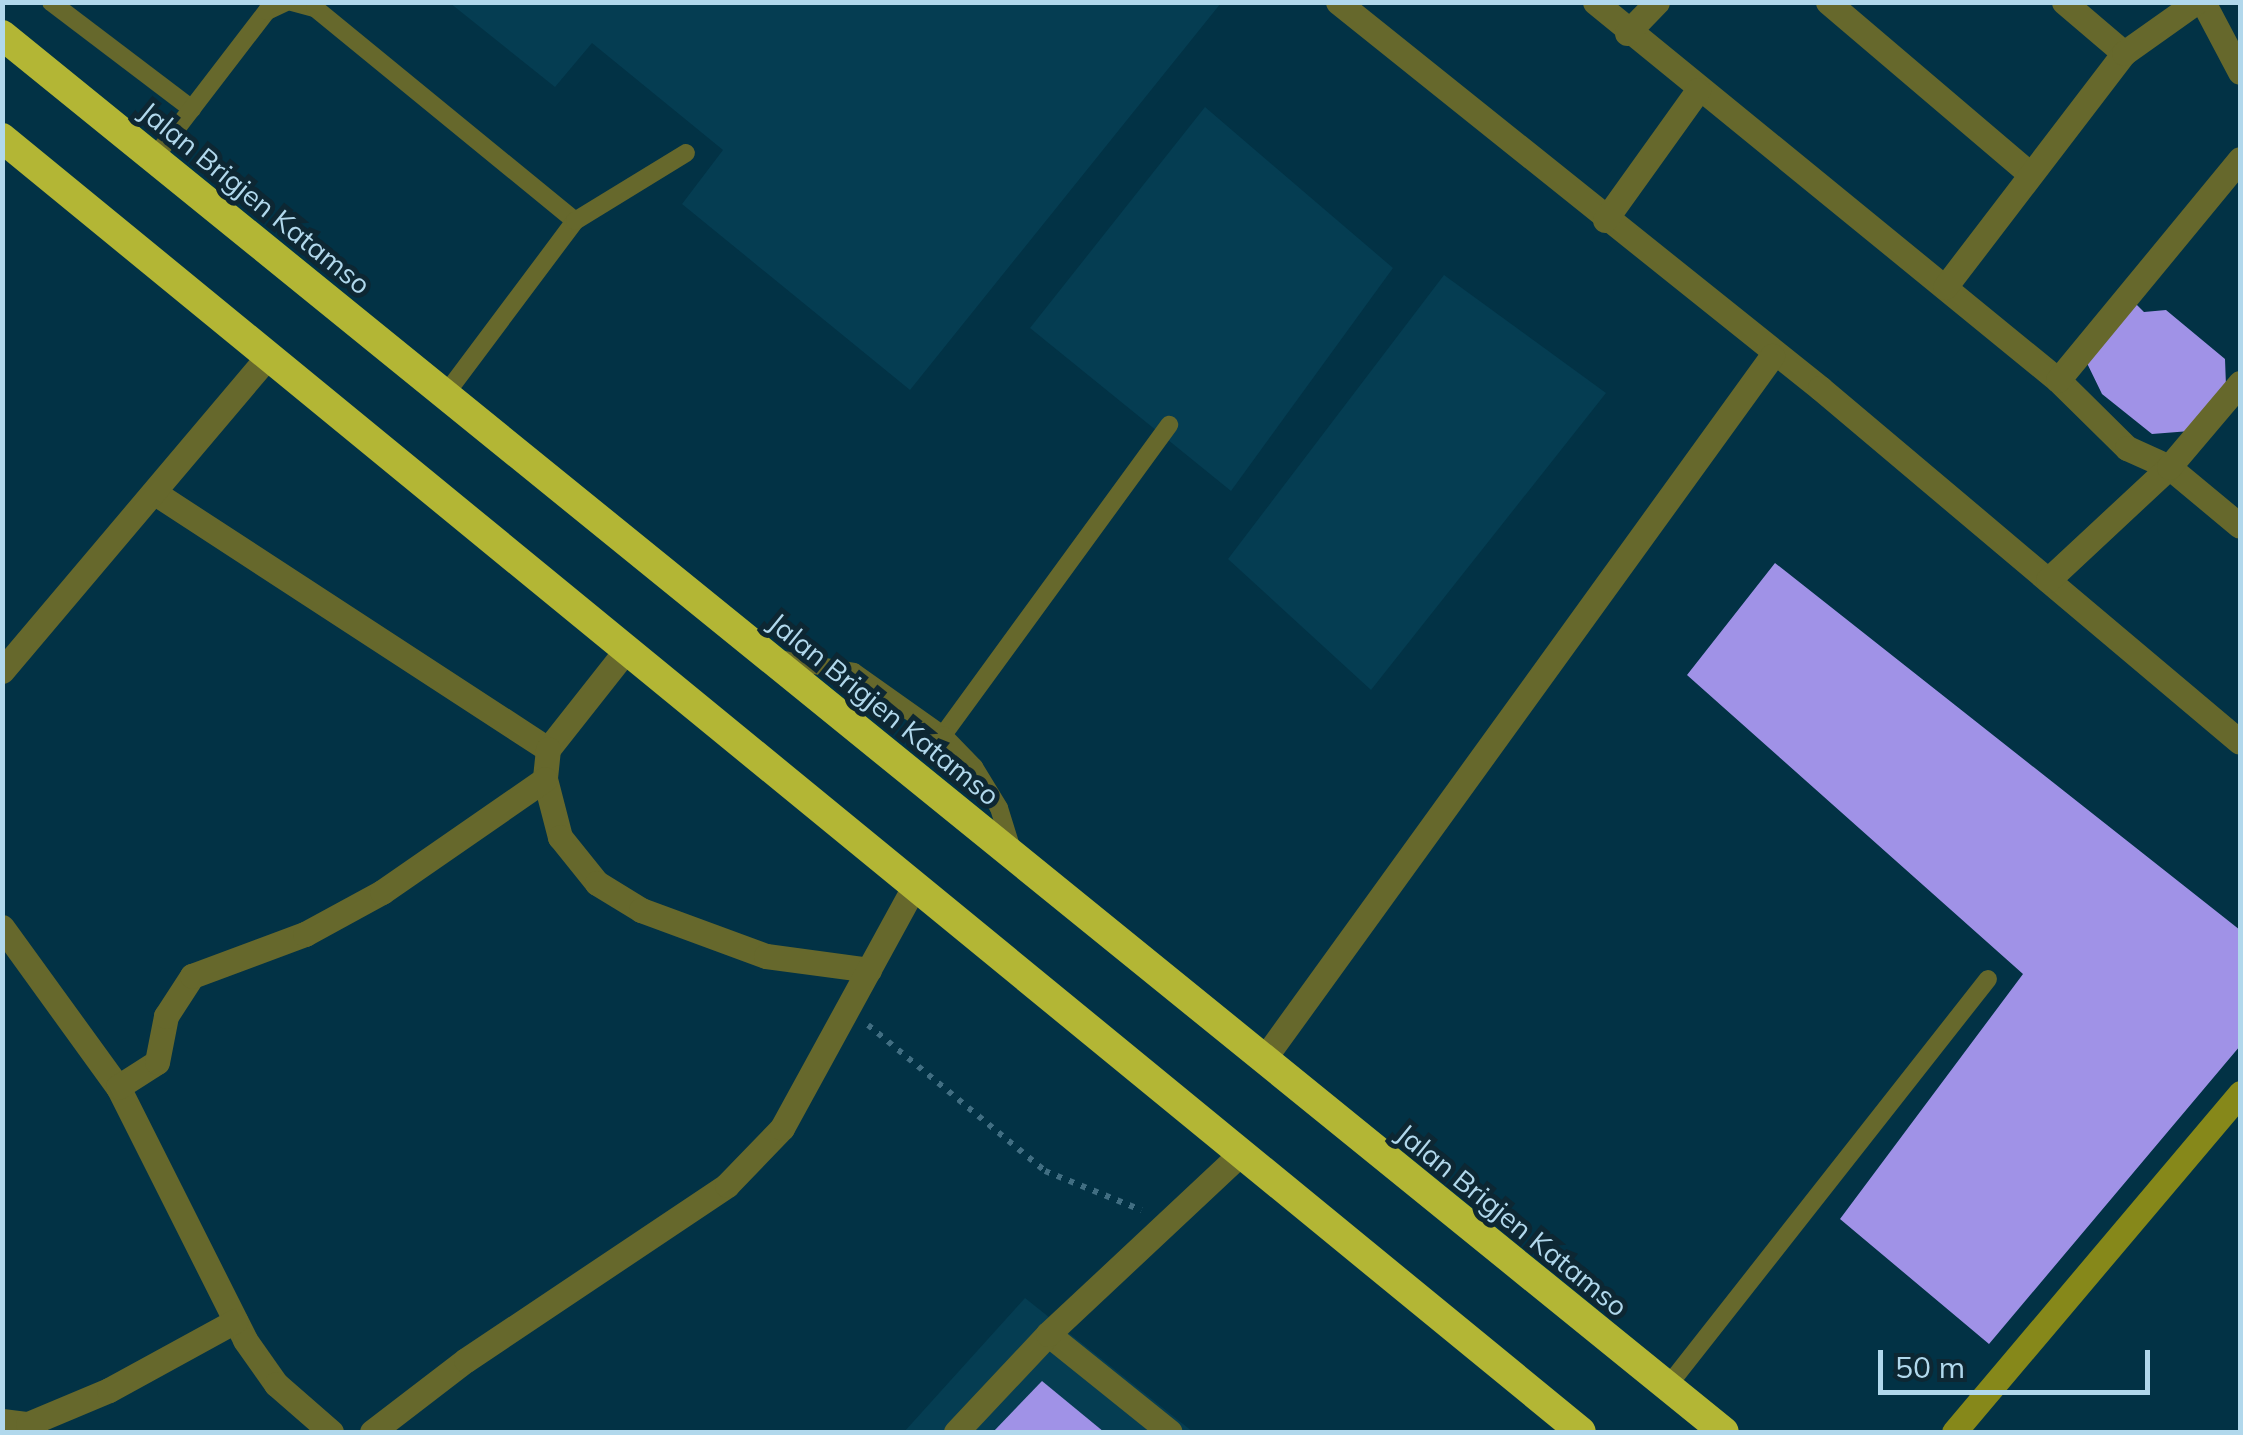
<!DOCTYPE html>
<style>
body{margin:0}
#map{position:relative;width:2243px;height:1435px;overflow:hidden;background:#023245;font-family:Mulish,sans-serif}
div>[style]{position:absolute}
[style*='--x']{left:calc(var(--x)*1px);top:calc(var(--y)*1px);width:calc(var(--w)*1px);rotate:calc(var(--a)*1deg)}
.built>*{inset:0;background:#053d52}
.building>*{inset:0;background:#a092e7}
.path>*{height:6px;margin-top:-3px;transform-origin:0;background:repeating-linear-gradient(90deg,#416e82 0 5px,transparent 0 13px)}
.lane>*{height:18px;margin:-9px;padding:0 9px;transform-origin:9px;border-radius:9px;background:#66682c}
.street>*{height:25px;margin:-12.5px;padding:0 12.5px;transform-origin:12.5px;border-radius:12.5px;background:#66682c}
.secondary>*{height:25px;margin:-12.5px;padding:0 12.5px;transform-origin:12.5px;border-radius:12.5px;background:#86881a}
.highway>*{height:30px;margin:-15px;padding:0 15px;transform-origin:15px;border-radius:15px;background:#b3b635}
span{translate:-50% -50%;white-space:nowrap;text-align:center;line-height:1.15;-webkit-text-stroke:10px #0d2733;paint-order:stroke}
.street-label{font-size:28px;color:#b1d8ec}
.frame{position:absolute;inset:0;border:5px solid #b1d8ec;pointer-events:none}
.scale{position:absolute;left:1878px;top:1350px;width:272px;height:45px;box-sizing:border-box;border:5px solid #b1d8ec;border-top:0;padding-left:12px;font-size:30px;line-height:35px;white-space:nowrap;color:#b1d8ec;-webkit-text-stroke:8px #0d2733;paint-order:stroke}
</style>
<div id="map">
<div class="built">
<i style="clip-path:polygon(450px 3px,1221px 2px,1221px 3px,910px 390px,682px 204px,723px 150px,592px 43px,555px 87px)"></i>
<i style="clip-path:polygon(1205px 107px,1393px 268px,1231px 491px,1030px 328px)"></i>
<i style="clip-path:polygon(1444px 275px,1606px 393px,1371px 690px,1228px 559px)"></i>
<i style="clip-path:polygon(1025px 1298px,1193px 1432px,904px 1432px)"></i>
</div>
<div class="building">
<i style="clip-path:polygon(2131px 299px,2144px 312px,2166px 310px,2225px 359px,2226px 386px,2190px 431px,2152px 434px,2102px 394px,2083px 355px)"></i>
<i style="clip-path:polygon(1775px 563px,2240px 930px,2240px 1046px,1989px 1344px,1840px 1219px,2023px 974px,1687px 675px)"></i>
<i style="clip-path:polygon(1042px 1381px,1104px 1432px,993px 1432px)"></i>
</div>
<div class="path">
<i style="--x:868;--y:1025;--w:229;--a:39.5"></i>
<i style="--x:1045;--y:1171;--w:104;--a:22.1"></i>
</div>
<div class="lane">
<i style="--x:51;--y:2;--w:177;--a:37.2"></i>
<i style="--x:292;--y:2;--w:24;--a:15"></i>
<i style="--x:315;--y:8;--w:336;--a:39.3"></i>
<i style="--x:575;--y:221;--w:217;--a:126.8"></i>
<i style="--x:154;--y:158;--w:185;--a:-52.5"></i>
<i style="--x:267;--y:11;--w:21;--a:-25"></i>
<i style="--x:575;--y:221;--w:130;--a:-31.5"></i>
<i style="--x:779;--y:659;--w:76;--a:9.8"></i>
<i style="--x:854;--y:672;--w:109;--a:35.3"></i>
<i style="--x:943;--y:735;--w:384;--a:-53.9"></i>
<i style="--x:943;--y:735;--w:45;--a:45.9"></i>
<i style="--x:974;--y:767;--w:48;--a:58.6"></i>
<i style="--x:999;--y:808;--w:47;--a:72.7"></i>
<i style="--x:1667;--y:1387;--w:519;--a:-51.81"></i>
</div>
<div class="street">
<i style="--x:1338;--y:2;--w:618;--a:38.69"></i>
<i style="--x:1820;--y:388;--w:549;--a:40.13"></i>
<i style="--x:1595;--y:2;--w:598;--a:39.23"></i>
<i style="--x:2058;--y:380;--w:97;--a:44.6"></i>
<i style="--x:2127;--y:448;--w:46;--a:24.3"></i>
<i style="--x:2169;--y:467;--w:92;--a:39.7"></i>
<i style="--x:1828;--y:2;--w:265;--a:40.4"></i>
<i style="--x:2064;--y:2;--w:79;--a:40.4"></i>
<i style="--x:2203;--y:2;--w:79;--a:62.1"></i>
<i style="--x:1627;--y:33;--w:43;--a:-45.9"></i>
<i style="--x:1605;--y:220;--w:160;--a:-54.4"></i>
<i style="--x:1945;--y:287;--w:295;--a:-52.6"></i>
<i style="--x:2124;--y:53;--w:88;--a:-35.3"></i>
<i style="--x:2058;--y:380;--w:286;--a:-50.5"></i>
<i style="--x:155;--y:493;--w:469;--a:33.1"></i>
<i style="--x:2048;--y:580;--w:166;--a:-43"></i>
<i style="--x:2169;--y:467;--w:110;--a:-49.8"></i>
<i style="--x:627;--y:649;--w:127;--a:128.3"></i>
<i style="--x:548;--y:749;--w:30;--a:96"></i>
<i style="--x:545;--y:779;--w:60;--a:75.5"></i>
<i style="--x:560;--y:837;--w:59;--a:51.2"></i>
<i style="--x:597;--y:883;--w:52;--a:31.5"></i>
<i style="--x:641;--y:910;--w:133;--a:20.2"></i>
<i style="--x:766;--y:956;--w:104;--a:7.7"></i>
<i style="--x:2;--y:671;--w:412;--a:-49.8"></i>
<i style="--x:2;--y:927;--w:198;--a:54.1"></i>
<i style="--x:118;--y:1087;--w:283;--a:63.3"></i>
<i style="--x:245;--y:1340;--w:54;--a:54.8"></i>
<i style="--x:276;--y:1384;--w:73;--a:41.1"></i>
<i style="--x:1263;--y:1060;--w:869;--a:-54.13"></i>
<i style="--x:118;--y:1087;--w:46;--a:-32.7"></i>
<i style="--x:157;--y:1062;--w:47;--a:-78.9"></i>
<i style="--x:166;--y:1016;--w:48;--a:-57"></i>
<i style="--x:192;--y:976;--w:121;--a:-20.4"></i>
<i style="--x:305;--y:934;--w:88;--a:-28.6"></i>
<i style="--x:382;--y:892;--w:198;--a:-34.7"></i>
<i style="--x:1048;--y:1334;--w:156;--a:38.8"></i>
<i style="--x:2;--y:1421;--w:26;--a:7"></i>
<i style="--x:28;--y:1424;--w:88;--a:-22.8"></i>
<i style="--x:109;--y:1390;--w:144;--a:-28.7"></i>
<i style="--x:372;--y:1432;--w:118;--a:-37.5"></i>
<i style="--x:466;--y:1360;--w:314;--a:-33.8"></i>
<i style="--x:727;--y:1185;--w:79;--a:-46"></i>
<i style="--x:782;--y:1128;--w:277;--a:-61.3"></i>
<i style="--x:956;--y:1432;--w:134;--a:-46.8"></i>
<i style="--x:1048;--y:1334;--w:262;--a:-43.1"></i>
</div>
<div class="secondary">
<i style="--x:1954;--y:1432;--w:444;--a:-49.8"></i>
</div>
<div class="highway">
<i style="--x:2;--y:35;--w:2217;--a:39.05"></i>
<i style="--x:2;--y:138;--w:2041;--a:39.33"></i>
</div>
<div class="street-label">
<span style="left:255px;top:198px;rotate:39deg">Jalan Brigjen Katamso</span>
<span style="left:884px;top:709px;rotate:39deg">Jalan Brigjen Katamso</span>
<span style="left:1512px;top:1220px;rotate:39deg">Jalan Brigjen Katamso</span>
</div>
<div class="frame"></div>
<div class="scale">50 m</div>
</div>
